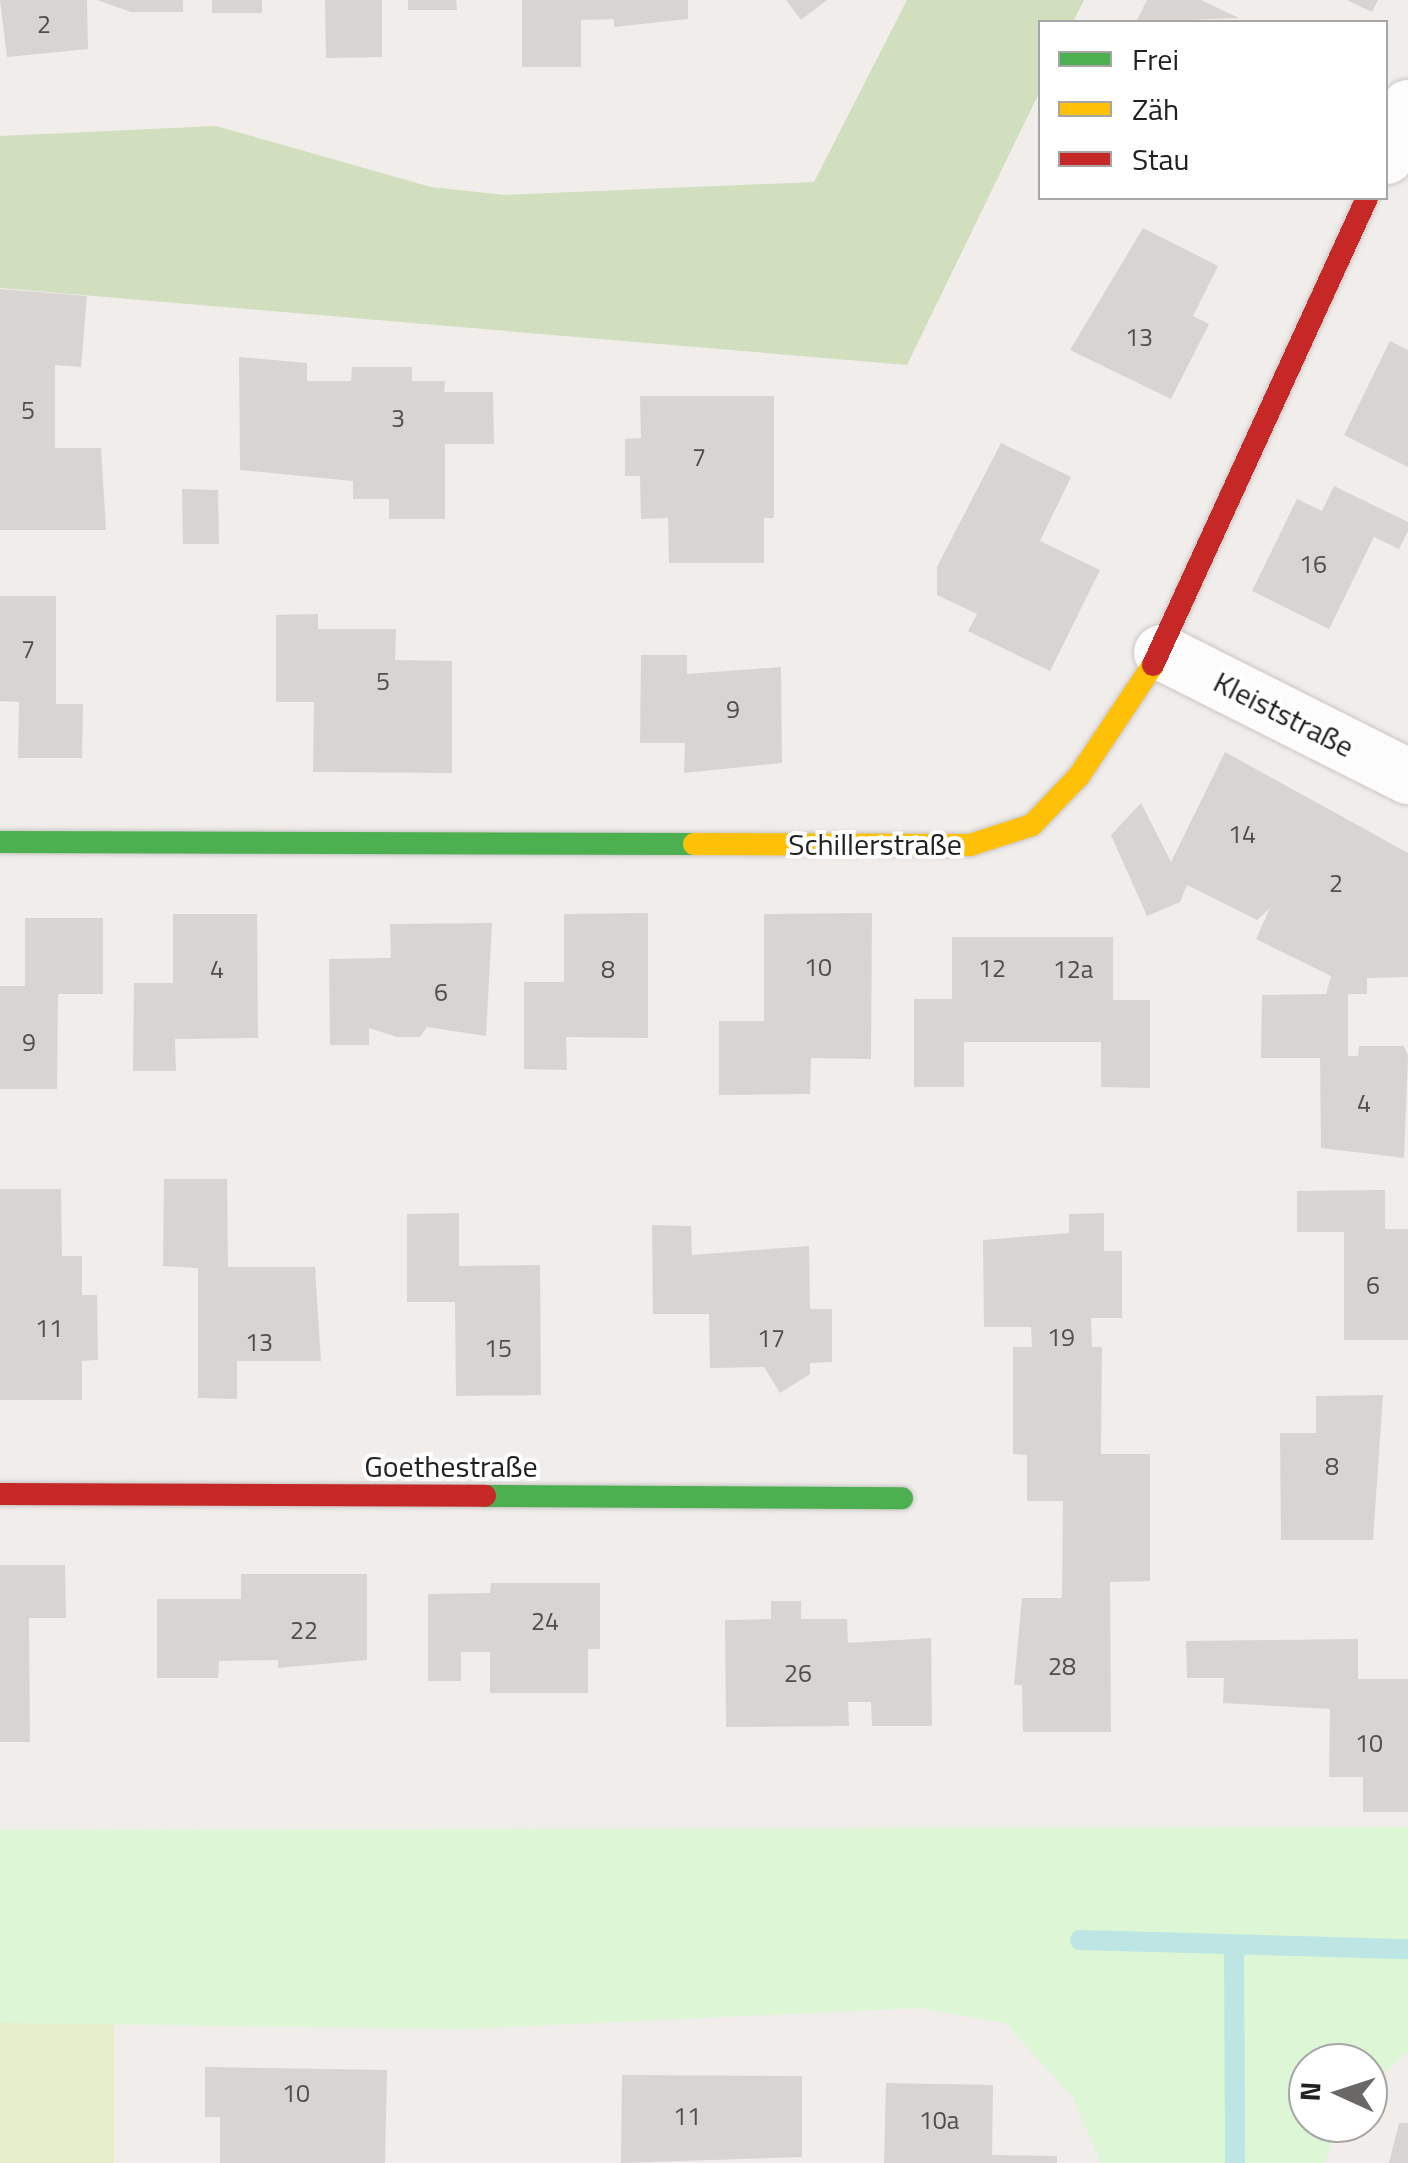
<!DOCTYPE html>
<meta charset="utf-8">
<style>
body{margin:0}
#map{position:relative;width:1408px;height:2163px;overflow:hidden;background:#f0edea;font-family:"Titillium Web",sans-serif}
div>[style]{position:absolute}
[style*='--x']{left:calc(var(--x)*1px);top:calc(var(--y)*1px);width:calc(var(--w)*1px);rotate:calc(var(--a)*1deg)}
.grass>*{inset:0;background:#e5eec8}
.forest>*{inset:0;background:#d1dfbe}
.park>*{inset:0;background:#ddf6d5}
.stream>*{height:20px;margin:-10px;padding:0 10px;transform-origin:10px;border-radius:10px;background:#bce5e4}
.building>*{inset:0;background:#d8d4d2}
.roads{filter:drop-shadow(0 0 2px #c7c5c4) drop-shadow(0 0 2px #c7c5c4)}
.street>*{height:55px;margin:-27.5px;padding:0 27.5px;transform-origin:27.5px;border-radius:27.5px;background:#fdfcfc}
.fast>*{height:22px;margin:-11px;padding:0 11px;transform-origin:11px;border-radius:11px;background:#4caf50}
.slow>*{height:22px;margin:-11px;padding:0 11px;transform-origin:11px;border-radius:11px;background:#ffc107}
.jam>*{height:22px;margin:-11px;padding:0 11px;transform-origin:11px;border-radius:11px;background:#c62828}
span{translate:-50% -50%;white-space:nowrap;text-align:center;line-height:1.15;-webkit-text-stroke:8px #fff;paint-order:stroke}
.number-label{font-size:25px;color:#4f4e4d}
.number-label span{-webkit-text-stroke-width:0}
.street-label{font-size:30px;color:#212121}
.legend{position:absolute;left:1038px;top:20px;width:350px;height:180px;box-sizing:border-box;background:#fff;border:2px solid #a6a6a6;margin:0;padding:12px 18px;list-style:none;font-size:30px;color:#212121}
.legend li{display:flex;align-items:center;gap:20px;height:50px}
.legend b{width:50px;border:2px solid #a6a6a6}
.north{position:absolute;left:1288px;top:2043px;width:100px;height:100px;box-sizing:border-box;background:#fff;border:2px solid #a6a6a6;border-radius:50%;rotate:273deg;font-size:28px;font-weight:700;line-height:40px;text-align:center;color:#212121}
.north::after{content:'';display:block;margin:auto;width:35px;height:45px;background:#696867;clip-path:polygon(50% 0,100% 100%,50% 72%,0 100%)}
</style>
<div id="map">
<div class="grass">
<i style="clip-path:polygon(114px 2022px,114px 2163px,0 2163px,0 2023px)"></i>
</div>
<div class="forest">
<i style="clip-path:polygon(907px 0,1084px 0,1073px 22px,1040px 22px,1040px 91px,907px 365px,0 288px,0 136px,216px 126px,431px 187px,505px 195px,814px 182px)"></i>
</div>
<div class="park">
<i style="clip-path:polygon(1408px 1827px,1408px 2052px,1368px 2087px,1368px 2063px,1308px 2063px,1308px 2123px,1342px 2123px,1324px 2163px,1101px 2163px,1072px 2096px,1005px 2023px,919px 2008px,462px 2029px,0 2023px,0 1830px)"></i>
</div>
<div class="stream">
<i style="--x:1080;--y:1940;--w:328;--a:1.6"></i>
<i style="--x:1234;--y:1950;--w:213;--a:89.7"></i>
</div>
<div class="building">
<i style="clip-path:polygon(0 0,87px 0,88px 49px,7px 57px)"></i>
<i style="clip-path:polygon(97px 0,183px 0,183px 12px,131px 12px)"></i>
<i style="clip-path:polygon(212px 0,262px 0,262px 13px,212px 13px)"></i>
<i style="clip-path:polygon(325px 0,382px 0,382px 57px,326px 58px)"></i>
<i style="clip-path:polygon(408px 0,456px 0,457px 10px,408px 10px)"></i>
<i style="clip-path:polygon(522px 0,688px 0,688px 19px,614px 27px,614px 19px,581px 20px,581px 67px,522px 67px)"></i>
<i style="clip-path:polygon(786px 0,827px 0,801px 20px)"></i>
<i style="clip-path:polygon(1147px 0,1201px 0,1239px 18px,1136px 22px)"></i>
<i style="clip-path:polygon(1347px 0,1378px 0,1372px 12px)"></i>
<i style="clip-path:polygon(1143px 228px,1218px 266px,1193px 316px,1209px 324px,1171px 399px,1070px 350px)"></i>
<i style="clip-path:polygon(0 289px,87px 296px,81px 367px,55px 365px,55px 448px,101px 448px,106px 530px,0 530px)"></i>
<i style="clip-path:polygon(1390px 341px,1408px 350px,1408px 467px,1344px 435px)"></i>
<i style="clip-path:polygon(239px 357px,307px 363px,307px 381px,351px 381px,352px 367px,412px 367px,412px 381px,445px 381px,444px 392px,493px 392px,494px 444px,445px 444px,445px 519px,389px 519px,389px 499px,353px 499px,353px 481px,240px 470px)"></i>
<i style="clip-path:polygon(640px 396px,774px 396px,774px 518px,764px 518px,764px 563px,669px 563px,668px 518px,641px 519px,640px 476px,625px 476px,625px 439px,641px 438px)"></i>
<i style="clip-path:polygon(1001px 443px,1071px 477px,1040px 541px,1100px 570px,1050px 671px,968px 631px,977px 614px,937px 595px,937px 567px)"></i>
<i style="clip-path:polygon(1334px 486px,1408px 522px,1408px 531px,1399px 549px,1374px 537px,1329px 629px,1252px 591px,1297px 499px,1322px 511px)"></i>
<i style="clip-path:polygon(182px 489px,218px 490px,219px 544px,183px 544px)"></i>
<i style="clip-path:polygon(0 596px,56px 596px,56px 704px,83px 704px,82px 758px,18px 758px,19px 702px,0 701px)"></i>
<i style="clip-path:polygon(318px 614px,318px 629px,396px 629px,395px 660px,452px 661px,452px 773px,313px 772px,314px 702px,276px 702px,276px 615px)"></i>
<i style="clip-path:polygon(641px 655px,687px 655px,687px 674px,781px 667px,782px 763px,684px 773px,685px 743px,640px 743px)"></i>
<i style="clip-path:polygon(1225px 752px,1408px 853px,1408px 977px,1367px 978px,1367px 994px,1348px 994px,1348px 1056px,1358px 1056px,1359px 1046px,1404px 1046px,1408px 1056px,1404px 1158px,1321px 1148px,1320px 1058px,1261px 1058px,1262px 995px,1326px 994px,1331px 976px,1256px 939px,1270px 908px,1257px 920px,1187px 885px,1180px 902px,1147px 916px,1111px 835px,1141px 803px,1171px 862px)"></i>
<i style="clip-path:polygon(648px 913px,648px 1038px,566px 1037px,567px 1070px,524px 1069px,524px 982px,564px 982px,564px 914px)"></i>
<i style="clip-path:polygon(872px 913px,871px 1059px,811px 1058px,810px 1094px,719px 1095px,719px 1021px,764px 1021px,764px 914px)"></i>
<i style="clip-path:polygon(173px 914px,257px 914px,258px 1038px,175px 1039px,176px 1071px,133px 1071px,134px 983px,173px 983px)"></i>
<i style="clip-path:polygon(25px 918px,103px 918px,103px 994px,58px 994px,57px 1089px,0 1089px,0 986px,25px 986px)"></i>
<i style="clip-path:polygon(492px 923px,486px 1036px,427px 1027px,420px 1037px,397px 1037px,369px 1028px,369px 1045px,330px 1045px,329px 959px,391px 958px,390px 924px)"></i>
<i style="clip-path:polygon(952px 937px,1113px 937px,1113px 1000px,1150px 1000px,1150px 1088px,1101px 1087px,1101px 1042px,964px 1042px,964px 1087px,914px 1087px,914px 999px,952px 999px)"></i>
<i style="clip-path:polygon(164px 1179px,227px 1179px,228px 1267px,315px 1267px,321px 1361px,237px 1361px,237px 1399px,198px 1398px,198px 1268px,163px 1266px)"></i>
<i style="clip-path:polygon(0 1189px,61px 1189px,62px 1256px,82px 1256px,82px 1295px,97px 1295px,98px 1360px,82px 1361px,82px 1400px,0 1400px)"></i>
<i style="clip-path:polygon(1385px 1190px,1385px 1229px,1408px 1229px,1408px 1340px,1344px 1340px,1344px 1232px,1297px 1232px,1297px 1191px)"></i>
<i style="clip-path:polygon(459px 1213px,459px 1266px,540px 1265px,541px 1395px,456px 1396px,455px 1302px,407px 1302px,407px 1214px)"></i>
<i style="clip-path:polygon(1104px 1213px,1104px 1251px,1122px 1251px,1122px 1318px,1091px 1318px,1092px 1347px,1102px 1347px,1101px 1454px,1150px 1454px,1150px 1581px,1110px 1582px,1111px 1732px,1023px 1732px,1022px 1685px,1014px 1685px,1022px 1598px,1062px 1598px,1063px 1501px,1027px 1501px,1027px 1455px,1013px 1454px,1013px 1347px,1032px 1347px,1031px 1327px,984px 1327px,983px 1240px,1069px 1233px,1069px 1214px)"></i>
<i style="clip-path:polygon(652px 1225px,691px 1226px,692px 1255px,809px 1246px,810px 1309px,832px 1309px,832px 1362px,810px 1363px,810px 1374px,780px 1393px,764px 1367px,710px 1368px,709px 1314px,653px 1314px)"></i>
<i style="clip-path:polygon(1383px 1395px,1373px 1540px,1281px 1540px,1280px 1433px,1316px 1433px,1316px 1396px)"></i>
<i style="clip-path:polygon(0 1565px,65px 1565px,66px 1618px,29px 1618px,30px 1742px,0 1742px)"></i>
<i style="clip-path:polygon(241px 1574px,367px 1574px,367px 1660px,278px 1668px,278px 1660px,219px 1661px,218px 1678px,157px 1678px,157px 1599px,241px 1599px)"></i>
<i style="clip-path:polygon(491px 1583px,600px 1583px,600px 1649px,588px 1649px,588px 1693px,490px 1693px,490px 1652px,461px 1652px,461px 1681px,428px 1681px,428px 1594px,490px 1593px)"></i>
<i style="clip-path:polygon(771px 1601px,801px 1601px,801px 1619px,847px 1619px,848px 1643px,931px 1638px,932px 1726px,872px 1726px,871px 1702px,848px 1702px,849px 1726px,726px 1727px,725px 1620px,771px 1619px)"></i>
<i style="clip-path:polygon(1358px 1639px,1358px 1679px,1408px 1679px,1408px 1812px,1363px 1812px,1363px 1777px,1329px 1777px,1330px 1709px,1223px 1703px,1224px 1678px,1187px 1678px,1186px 1641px)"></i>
<i style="clip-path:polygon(205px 2067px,387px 2070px,385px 2163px,220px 2163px,220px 2117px,205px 2117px)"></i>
<i style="clip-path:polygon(622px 2075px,802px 2076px,802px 2157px,621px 2163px)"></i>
<i style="clip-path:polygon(886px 2083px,993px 2085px,992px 2155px,1057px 2156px,1057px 2163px,884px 2163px)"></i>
<i style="clip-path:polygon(1399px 2123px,1408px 2123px,1408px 2163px,1389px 2163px)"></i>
</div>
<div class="roads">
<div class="street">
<i style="--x:1386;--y:156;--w:54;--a:-65.8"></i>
<i style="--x:1161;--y:652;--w:276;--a:26.7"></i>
</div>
<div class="fast">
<i style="--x:0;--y:842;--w:694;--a:0.17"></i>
<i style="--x:485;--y:1496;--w:417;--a:0.3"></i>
</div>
<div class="slow">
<i style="--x:694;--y:844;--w:276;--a:0.2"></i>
<i style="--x:970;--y:845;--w:65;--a:-17.9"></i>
<i style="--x:1032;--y:825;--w:68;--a:-46.2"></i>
<i style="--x:1079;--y:776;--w:133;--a:-56.3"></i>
</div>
<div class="jam">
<i style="--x:1153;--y:665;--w:514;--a:-65.38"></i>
<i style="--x:0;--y:1494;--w:485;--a:0.2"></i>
</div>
</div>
<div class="number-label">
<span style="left:44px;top:24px">2</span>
<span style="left:1139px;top:337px">13</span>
<span style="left:28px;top:410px">5</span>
<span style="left:398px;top:418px">3</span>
<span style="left:699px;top:457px">7</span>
<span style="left:1313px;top:564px">16</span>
<span style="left:28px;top:649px">7</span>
<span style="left:383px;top:681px">5</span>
<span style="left:733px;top:709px">9</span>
<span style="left:1242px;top:834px">14</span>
<span style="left:1336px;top:883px">2</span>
<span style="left:818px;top:967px">10</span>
<span style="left:992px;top:968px">12</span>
<span style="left:217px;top:969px">4</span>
<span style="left:608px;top:969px">8</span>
<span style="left:1073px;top:969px">12a</span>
<span style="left:441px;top:992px">6</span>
<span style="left:29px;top:1042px">9</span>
<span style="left:1364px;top:1103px">4</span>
<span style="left:1373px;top:1285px">6</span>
<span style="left:49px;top:1328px">11</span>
<span style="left:1061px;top:1337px">19</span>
<span style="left:771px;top:1338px">17</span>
<span style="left:259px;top:1342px">13</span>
<span style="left:498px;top:1348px">15</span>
<span style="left:1332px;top:1466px">8</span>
<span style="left:545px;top:1621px">24</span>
<span style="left:304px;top:1630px">22</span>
<span style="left:1062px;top:1666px">28</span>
<span style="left:798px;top:1673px">26</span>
<span style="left:1369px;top:1743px">10</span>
<span style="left:296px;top:2093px">10</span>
<span style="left:687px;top:2116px">11</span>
<span style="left:939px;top:2120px">10a</span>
</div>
<div class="street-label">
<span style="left:1284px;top:714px;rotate:27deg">Kleiststraße</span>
<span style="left:875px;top:844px">Schillerstraße</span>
<span style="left:451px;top:1466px">Goethestraße</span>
</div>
<ul class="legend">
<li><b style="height:12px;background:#4caf50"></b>Frei</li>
<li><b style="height:12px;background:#ffc107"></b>Zäh</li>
<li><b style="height:12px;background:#c62828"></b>Stau</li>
</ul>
<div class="north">N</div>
</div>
